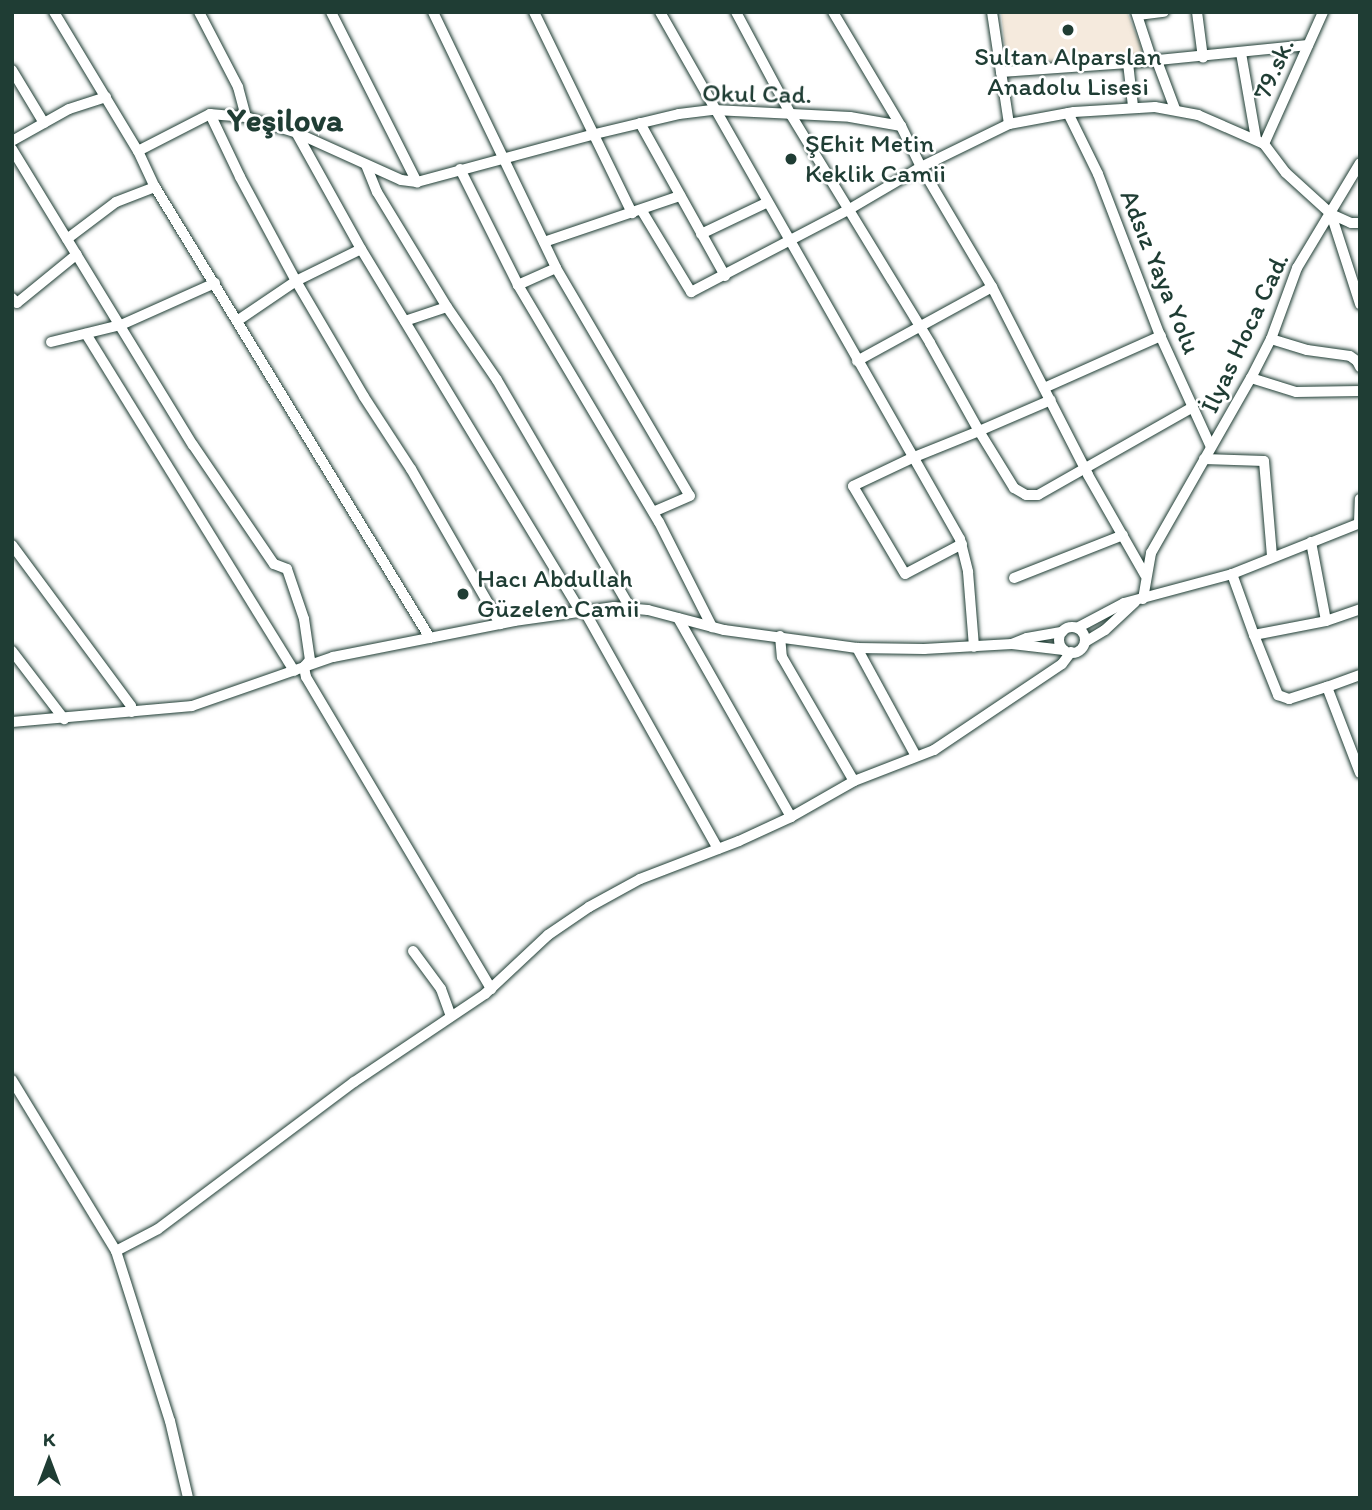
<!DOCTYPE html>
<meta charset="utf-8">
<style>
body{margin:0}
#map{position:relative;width:1372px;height:1510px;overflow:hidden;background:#fff;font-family:Itim,sans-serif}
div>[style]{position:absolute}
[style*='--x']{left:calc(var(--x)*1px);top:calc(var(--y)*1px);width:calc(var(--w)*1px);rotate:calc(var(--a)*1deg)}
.built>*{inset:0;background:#f5eadd}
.roads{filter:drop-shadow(0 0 2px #1f3d34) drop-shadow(0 0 2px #1f3d34)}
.minor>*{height:10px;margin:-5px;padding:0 5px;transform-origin:5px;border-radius:5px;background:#fff}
.minor>.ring{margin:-5px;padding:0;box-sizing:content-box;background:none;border:10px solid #fff;border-radius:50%}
.dots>*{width:19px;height:19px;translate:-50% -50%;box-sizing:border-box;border:4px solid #fff;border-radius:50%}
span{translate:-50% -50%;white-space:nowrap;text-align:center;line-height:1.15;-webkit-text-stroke:5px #fff;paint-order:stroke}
.poi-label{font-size:26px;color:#1f3d34}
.left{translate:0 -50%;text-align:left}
.street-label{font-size:26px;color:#1f3d34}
.district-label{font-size:33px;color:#1f3d34;font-weight:700}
.frame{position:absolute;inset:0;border:14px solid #1f3d34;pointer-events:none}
.north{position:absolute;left:14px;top:1426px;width:70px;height:70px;-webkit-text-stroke:5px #fff;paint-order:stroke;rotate:0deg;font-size:19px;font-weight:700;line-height:28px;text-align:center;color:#1f3d34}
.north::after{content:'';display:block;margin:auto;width:24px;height:32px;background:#1f3d34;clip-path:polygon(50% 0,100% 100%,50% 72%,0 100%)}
</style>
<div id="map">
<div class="built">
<i style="clip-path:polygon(1001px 12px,1127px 12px,1142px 49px,1140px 57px,1007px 67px)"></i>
</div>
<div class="roads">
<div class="minor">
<i style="--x:54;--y:12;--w:162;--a:58.9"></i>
<i style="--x:138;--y:151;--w:40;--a:65"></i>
<i style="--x:155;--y:187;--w:528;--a:58.63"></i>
<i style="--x:199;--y:12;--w:85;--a:62.5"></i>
<i style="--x:238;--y:87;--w:31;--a:75"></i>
<i style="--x:331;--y:12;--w:191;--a:63.2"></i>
<i style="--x:433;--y:12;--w:284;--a:64.3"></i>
<i style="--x:556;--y:268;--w:264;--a:59.6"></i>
<i style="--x:690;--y:496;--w:40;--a:156.6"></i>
<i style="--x:534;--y:12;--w:224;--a:64"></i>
<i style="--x:660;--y:12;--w:606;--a:60.35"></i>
<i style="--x:960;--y:539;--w:34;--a:76"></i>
<i style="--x:968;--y:572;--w:75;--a:85.4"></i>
<i style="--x:736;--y:12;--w:117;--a:61.9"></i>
<i style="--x:791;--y:115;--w:267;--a:58.6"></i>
<i style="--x:930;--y:343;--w:101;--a:60.9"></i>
<i style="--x:979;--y:431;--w:78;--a:-23.3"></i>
<i style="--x:833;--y:12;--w:133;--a:59.2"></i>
<i style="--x:992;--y:12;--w:61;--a:81.5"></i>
<i style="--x:1136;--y:12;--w:52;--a:71.9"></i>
<i style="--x:1197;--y:12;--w:46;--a:82.6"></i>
<i style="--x:1138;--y:15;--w:26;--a:-7"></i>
<i style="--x:1241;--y:53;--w:87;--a:80.1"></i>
<i style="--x:1157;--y:61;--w:51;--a:69.4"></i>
<i style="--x:1128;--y:63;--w:181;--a:-5.7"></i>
<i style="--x:12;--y:70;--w:62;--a:58.9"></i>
<i style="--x:1068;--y:113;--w:68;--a:63.8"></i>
<i style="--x:1098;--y:174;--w:170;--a:69"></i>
<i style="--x:1159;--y:333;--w:125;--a:65.5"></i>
<i style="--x:210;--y:114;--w:70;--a:64.5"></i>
<i style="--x:240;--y:177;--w:118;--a:61.7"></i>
<i style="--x:296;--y:281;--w:134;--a:59.6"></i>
<i style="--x:364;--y:397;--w:86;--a:56.9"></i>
<i style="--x:411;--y:469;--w:179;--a:60.1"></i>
<i style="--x:640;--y:123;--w:175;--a:60.9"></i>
<i style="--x:1009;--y:124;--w:53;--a:-98.7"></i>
<i style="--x:1001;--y:72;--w:127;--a:-4.1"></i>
<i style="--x:1128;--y:63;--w:43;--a:83.4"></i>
<i style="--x:297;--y:134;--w:132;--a:60.9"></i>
<i style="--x:361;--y:249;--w:422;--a:58.8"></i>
<i style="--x:12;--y:141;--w:65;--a:-29.3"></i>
<i style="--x:69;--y:109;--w:39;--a:-18"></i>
<i style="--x:1264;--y:144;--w:145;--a:-65.9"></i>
<i style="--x:12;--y:149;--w:347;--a:58.6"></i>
<i style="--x:193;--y:445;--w:144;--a:55.8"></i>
<i style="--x:274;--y:564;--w:14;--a:21"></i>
<i style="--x:287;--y:569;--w:53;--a:71.2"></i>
<i style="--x:304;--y:619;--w:41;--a:81.7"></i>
<i style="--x:310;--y:660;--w:9;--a:131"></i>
<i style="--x:304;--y:667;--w:10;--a:79"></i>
<i style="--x:306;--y:677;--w:363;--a:59.3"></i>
<i style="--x:138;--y:151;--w:81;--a:-27.2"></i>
<i style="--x:210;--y:114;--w:36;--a:5"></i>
<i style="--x:246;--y:117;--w:53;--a:17.4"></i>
<i style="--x:297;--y:133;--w:114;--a:24.3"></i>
<i style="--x:401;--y:180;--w:16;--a:7"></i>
<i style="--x:417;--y:182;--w:180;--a:-15.1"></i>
<i style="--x:591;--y:135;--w:90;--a:-13.4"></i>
<i style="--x:679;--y:114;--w:35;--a:-7"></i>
<i style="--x:714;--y:110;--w:136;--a:2.9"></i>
<i style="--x:850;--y:117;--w:52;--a:10"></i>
<i style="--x:901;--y:126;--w:46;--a:64"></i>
<i style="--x:921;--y:167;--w:98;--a:-26"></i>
<i style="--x:1009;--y:124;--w:66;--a:-10.5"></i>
<i style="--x:1074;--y:112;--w:81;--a:-3.5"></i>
<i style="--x:1155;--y:107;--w:44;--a:10.5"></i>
<i style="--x:1198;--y:115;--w:72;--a:23.7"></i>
<i style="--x:1264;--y:144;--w:36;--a:53"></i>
<i style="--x:1286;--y:173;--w:61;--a:42.3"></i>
<i style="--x:1331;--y:214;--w:22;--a:24"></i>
<i style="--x:1351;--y:223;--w:9;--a:0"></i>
<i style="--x:366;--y:165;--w:29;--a:68"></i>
<i style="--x:377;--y:192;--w:135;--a:58.7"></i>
<i style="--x:447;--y:307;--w:88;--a:55.6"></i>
<i style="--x:497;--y:380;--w:265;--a:59.7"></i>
<i style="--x:460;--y:169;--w:130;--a:63.4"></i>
<i style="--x:642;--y:211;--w:95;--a:58.8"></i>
<i style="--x:691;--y:292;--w:177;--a:-27.6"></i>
<i style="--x:848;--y:210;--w:85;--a:-30.5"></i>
<i style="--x:921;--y:167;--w:139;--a:59.4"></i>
<i style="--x:992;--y:287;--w:211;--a:62.9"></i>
<i style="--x:1088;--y:475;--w:115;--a:60.3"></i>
<i style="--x:1331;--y:214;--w:95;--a:72.1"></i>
<i style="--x:701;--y:234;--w:72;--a:-25.5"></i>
<i style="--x:67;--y:239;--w:61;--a:-37.1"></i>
<i style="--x:116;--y:202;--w:42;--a:-21"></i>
<i style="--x:544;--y:242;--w:144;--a:-18.7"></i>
<i style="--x:556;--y:268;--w:42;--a:155.9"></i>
<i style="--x:518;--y:285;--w:276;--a:59.3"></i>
<i style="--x:659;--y:522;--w:118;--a:63.2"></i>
<i style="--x:12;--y:298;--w:7;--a:45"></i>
<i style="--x:17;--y:303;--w:77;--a:-39.2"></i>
<i style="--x:237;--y:321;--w:71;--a:-34.1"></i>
<i style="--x:296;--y:281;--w:72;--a:-26.2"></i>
<i style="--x:405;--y:321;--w:44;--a:-18.4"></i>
<i style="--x:86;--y:334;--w:396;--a:58.3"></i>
<i style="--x:1271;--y:339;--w:38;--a:17"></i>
<i style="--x:1307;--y:350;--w:43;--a:7.9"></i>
<i style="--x:1350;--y:356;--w:9;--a:36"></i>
<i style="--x:1357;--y:361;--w:7;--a:63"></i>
<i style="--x:51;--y:342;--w:72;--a:-13.7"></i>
<i style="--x:121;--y:325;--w:103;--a:-24.1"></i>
<i style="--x:857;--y:361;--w:154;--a:-28.7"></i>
<i style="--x:1251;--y:378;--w:47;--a:17.3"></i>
<i style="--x:1296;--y:392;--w:64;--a:-0.9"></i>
<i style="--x:1044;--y:388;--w:128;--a:-24"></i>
<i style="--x:1204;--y:459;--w:60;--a:1.9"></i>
<i style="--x:1264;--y:461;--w:96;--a:85.2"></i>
<i style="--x:1359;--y:523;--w:24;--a:-88"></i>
<i style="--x:1311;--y:542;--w:80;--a:79.2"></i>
<i style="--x:962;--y:544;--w:64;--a:152.2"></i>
<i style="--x:905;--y:574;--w:102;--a:-120.6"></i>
<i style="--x:853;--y:486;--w:65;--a:-25.4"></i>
<i style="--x:912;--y:458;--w:72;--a:-21.9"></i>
<i style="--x:979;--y:431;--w:67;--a:58.4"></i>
<i style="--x:1014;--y:488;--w:14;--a:30"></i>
<i style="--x:1026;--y:495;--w:12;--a:0"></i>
<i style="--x:1038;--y:495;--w:178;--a:-29.6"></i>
<i style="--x:12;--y:545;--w:200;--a:53.5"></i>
<i style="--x:131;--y:706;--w:6;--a:81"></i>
<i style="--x:1232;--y:574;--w:65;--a:70.2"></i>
<i style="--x:1254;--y:635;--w:73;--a:-11"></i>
<i style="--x:1326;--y:621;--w:36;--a:-19"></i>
<i style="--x:1014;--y:578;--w:117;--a:-21.5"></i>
<i style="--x:1143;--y:599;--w:47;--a:-80.1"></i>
<i style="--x:1151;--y:553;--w:202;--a:-60.3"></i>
<i style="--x:1251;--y:378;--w:44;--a:-62.9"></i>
<i style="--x:1271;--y:339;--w:76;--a:-69.9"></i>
<i style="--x:1297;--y:268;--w:122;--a:-59"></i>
<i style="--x:584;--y:610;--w:274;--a:60.7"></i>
<i style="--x:678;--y:618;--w:229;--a:60.4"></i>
<i class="ring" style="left:1059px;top:627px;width:16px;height:16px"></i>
<i style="--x:1077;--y:628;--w:53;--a:-28"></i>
<i style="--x:1124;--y:603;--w:112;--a:-15"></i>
<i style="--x:1232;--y:574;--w:138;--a:-21.7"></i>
<i style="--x:1254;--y:635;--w:65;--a:68.2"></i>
<i style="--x:1278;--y:695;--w:12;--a:20"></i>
<i style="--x:1289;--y:699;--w:40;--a:-18"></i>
<i style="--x:1327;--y:687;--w:92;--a:69"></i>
<i style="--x:780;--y:636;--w:21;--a:85"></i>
<i style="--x:782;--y:657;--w:143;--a:59.9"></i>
<i style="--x:1085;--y:642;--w:23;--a:-31"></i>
<i style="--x:1105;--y:630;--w:41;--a:-43"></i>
<i style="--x:1012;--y:644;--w:16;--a:-22"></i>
<i style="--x:1027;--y:638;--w:36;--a:-10"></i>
<i style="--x:857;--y:648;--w:123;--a:61.4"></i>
<i style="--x:12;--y:651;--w:86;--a:52.6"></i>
<i style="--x:1327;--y:687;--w:35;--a:-20"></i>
<i style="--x:12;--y:722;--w:181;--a:-5.1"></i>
<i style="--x:192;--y:706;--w:149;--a:-19.2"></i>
<i style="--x:333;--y:657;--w:185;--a:-11.2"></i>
<i style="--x:514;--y:621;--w:101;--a:-8"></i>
<i style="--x:614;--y:607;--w:34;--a:5"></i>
<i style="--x:648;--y:610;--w:79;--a:14.7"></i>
<i style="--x:724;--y:630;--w:134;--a:7.7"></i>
<i style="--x:857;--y:648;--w:67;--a:0.9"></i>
<i style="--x:924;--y:649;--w:88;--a:-3.3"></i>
<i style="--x:1012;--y:644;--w:52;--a:6.6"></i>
<i style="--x:413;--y:951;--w:47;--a:53.6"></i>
<i style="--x:441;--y:989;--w:29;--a:70"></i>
<i style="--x:12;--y:1080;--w:200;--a:58.7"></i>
<i style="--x:116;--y:1251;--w:178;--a:72.4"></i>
<i style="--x:170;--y:1421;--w:79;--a:76.8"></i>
<i style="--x:116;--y:1251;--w:47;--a:-27.6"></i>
<i style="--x:158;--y:1229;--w:245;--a:-36.9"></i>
<i style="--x:354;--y:1082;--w:158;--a:-33.9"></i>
<i style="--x:485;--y:994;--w:86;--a:-43.1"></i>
<i style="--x:548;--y:935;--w:50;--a:-34.3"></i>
<i style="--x:589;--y:907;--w:58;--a:-28.8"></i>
<i style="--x:640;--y:879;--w:106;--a:-21"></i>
<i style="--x:739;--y:841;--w:57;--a:-24.8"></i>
<i style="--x:791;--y:817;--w:73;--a:-29.7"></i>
<i style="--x:854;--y:781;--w:86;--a:-21.2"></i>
<i style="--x:934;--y:750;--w:154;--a:-33.9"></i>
<i style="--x:1062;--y:664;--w:15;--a:-53"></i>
</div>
</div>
<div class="dots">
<i style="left:1068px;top:30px;background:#1f3d34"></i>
<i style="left:791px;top:159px;background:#1f3d34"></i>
<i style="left:463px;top:594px;background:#1f3d34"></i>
</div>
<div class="poi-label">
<span style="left:1068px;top:72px">Sultan Alparslan<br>Anadolu Lisesi</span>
<span class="left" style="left:805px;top:159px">ŞEhit Metin<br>Keklik Camii</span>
<span class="left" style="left:477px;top:594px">Hacı Abdullah<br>Güzelen Camii</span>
</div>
<div class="street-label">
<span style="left:1274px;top:69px;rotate:-66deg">79.sk.</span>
<span style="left:757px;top:94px;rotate:1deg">Okul Cad.</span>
<span style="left:1160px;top:272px;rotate:68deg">Adsız Yaya Yolu</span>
<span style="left:1245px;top:333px;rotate:-65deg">İlyas Hoca Cad.</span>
</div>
<div class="district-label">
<span style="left:285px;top:120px">Yeşilova</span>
</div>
<div class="frame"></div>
<div class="north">K</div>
</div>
